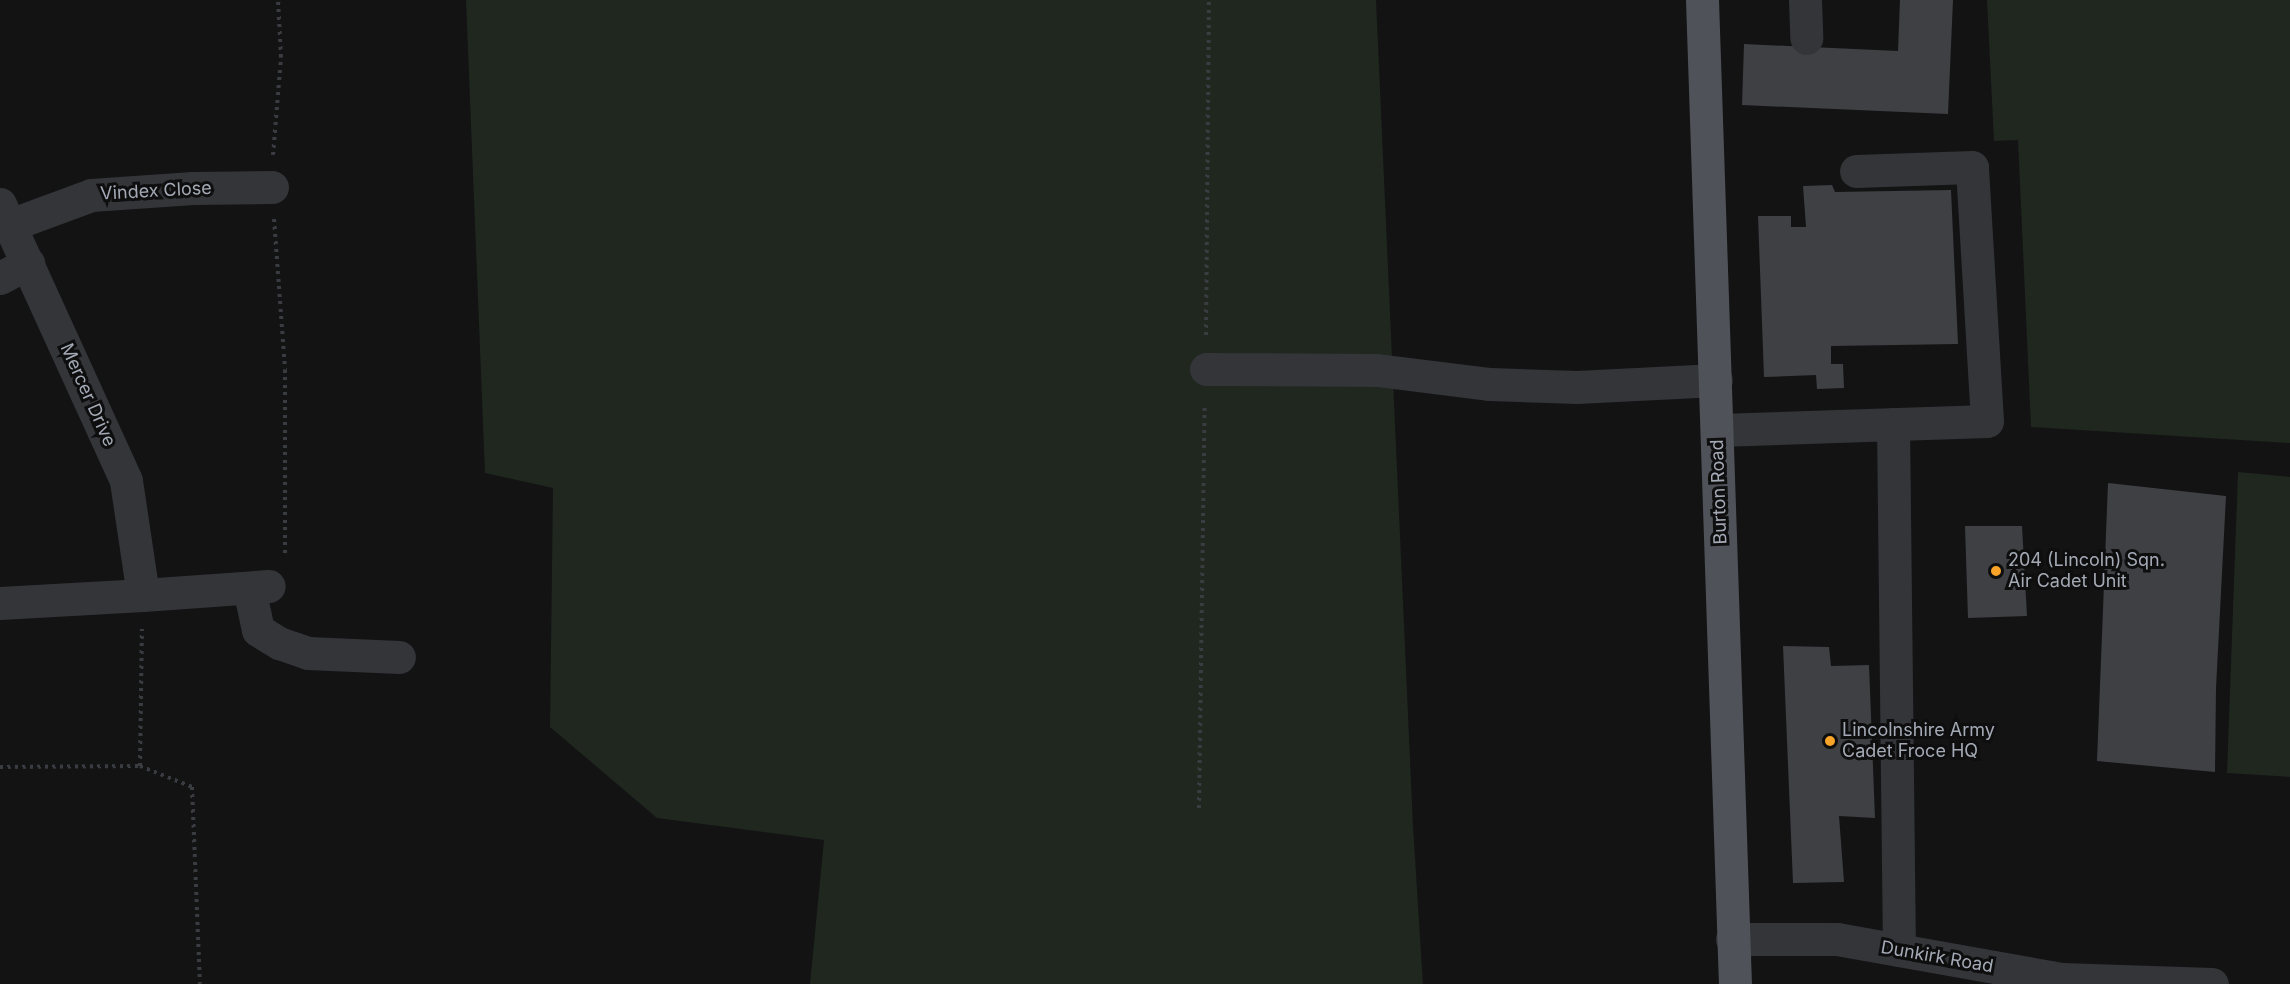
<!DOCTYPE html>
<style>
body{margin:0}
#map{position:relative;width:2290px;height:984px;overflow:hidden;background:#131314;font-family:Inter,sans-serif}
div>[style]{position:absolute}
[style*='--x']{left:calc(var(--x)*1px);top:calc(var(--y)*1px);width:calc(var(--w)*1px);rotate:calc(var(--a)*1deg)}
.green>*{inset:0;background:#1f271f}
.building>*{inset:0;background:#3e4044}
.path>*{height:4px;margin-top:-2px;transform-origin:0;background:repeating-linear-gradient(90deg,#393c40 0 3px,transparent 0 7.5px)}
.minor>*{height:33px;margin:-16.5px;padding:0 16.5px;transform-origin:16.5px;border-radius:16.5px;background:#333539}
.major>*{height:33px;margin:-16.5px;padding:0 16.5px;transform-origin:16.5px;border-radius:16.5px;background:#4f5258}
.dots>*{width:16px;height:16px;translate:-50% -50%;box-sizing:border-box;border:3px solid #0e0e0f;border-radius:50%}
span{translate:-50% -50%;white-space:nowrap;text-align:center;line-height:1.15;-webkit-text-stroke:6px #0e0e0f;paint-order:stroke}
.street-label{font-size:18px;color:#a4aab5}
.poi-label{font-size:18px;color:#a4aab5}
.left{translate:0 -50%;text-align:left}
</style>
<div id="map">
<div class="green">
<i style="clip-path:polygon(466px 0,1376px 0,1413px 826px,1423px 984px,810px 984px,824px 840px,657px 818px,550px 727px,553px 488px,485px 473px)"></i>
<i style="clip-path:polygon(1987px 0,2290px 0,2290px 443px,2031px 427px,2018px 140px,1994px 141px)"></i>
<i style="clip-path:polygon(2238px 472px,2290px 477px,2290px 777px,2227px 773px)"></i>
</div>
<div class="building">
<i style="clip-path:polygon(1900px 0,1953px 0,1948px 114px,1742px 105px,1744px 44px,1898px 51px)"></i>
<i style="clip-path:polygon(1832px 185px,1835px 192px,1951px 190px,1958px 344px,1831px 346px,1831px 364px,1843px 364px,1844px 388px,1817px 389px,1816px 375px,1764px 377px,1758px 216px,1791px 216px,1791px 227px,1806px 227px,1803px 186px)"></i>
<i style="clip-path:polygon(2108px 483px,2226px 496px,2216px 688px,2215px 772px,2097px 761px)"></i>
<i style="clip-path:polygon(1965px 526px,2022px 526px,2027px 616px,1968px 618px)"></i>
<i style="clip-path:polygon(1783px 646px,1829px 647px,1831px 666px,1869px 665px,1875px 818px,1839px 816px,1844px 882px,1793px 883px)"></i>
</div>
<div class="path">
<i style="--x:273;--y:155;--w:98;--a:-85.3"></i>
<i style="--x:281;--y:57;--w:57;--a:-93"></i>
<i style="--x:274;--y:219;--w:151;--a:85.8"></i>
<i style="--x:285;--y:370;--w:186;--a:90"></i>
<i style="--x:1206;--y:335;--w:335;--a:-89.5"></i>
<i style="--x:140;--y:766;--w:137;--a:-89.2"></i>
<i style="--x:0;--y:767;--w:140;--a:-0.4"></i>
<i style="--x:140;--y:766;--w:56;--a:22"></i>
<i style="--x:192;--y:787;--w:197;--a:87.7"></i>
<i style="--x:1199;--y:808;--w:405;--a:-89.2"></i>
</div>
<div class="minor">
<i style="--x:1805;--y:0;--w:38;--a:88"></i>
<i style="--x:0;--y:204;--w:304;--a:65.5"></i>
<i style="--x:126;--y:481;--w:115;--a:81.5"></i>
<i style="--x:143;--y:595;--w:126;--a:-4.1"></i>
<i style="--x:10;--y:225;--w:86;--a:-20.3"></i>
<i style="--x:91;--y:195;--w:102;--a:-3.9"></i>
<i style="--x:193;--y:188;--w:79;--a:-0.7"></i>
<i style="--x:0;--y:278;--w:32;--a:-28"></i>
<i style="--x:1206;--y:369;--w:171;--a:0.3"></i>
<i style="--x:1377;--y:370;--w:114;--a:7.1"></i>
<i style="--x:1490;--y:384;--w:87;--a:2"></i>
<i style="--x:1577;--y:387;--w:139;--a:-2.9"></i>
<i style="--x:1893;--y:424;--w:526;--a:89.35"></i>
<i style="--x:1718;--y:430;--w:269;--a:-1.9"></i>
<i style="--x:1987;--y:421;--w:254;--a:-93.4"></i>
<i style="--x:1972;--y:167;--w:116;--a:178"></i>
<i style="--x:249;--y:588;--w:43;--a:77.9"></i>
<i style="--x:258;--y:630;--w:25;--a:32"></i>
<i style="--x:279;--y:643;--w:31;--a:19"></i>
<i style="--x:308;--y:653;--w:91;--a:2.5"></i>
<i style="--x:0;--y:603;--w:143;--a:-3.2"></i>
<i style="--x:1732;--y:939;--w:105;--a:0"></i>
<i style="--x:1837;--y:939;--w:228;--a:10.1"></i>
<i style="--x:2061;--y:979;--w:151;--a:1.9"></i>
</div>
<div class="major">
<i style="--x:1702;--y:0;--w:985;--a:88.08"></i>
</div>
<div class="dots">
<i style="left:1996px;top:571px;background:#f7a428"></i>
<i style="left:1830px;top:741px;background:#f7a428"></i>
</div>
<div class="street-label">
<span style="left:156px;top:191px;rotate:-3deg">Vindex Close</span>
<span style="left:88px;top:395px;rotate:66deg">Mercer Drive</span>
<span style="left:1719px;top:492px;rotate:-92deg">Burton Road</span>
<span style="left:1937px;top:957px;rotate:10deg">Dunkirk Road</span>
</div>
<div class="poi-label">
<span class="left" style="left:2008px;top:571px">204 (Lincoln) Sqn.<br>Air Cadet Unit</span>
<span class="left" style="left:1842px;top:741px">Lincolnshire Army<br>Cadet Froce HQ</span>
</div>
</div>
